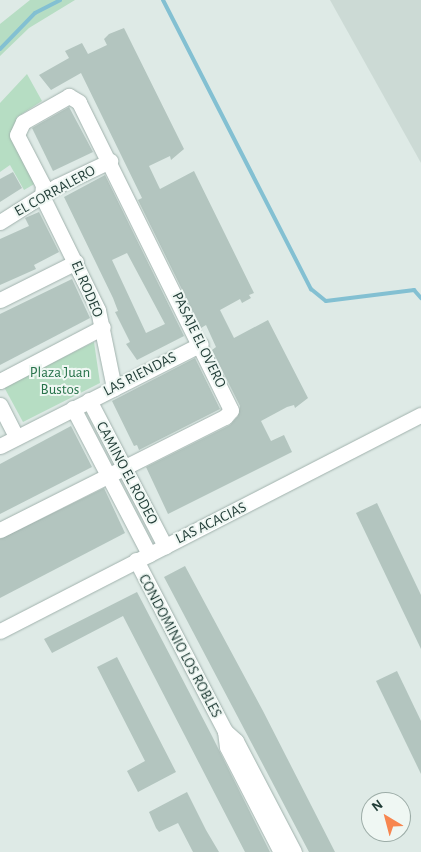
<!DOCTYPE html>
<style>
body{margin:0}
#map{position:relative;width:421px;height:852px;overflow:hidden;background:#deeae6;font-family:"Alegreya Sans",sans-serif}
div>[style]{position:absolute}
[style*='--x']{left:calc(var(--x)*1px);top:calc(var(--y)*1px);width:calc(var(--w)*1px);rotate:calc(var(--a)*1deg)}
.built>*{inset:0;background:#ccdad5}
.green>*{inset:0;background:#b6ddc3}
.stream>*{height:4px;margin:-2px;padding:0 2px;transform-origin:2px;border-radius:2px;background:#83c0d2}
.building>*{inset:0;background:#b3c5bf}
.roads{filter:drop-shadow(0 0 1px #a1b2ad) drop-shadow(0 0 1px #a1b2ad)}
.minor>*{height:15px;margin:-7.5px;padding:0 7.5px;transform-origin:7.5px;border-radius:7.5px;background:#fff}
.tertiary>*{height:15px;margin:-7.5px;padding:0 7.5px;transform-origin:7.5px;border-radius:7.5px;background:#fff}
span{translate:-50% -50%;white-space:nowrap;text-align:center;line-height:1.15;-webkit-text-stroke:4px #eff7f3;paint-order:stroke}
.street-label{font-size:15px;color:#1f3b35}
.park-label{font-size:15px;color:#28734b}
.north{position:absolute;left:361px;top:792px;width:50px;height:50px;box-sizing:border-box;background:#eff7f3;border:1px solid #9caca7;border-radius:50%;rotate:323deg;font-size:14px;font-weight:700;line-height:20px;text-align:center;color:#1f3b35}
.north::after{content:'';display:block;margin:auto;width:18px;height:22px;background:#f7864f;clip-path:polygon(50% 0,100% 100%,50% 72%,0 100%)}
</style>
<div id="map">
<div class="built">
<i style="clip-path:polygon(330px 0,421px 0,421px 163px)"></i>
</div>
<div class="green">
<i style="clip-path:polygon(30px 0,75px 0,29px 28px,0 56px,0 24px)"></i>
<i style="clip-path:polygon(27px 74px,42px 101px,17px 117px,12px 134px,36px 183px,24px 190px,10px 165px,0 172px,0 103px)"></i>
<i style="clip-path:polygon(94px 342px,100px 383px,23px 422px,4px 387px)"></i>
</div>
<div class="stream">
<i style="--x:163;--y:0;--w:325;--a:62.9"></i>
<i style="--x:311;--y:289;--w:19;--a:39"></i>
<i style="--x:326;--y:301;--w:89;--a:-7.1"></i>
<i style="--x:414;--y:290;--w:11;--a:49"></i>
<i style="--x:0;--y:49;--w:50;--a:-45.8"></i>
<i style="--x:35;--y:13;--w:28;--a:-27"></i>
</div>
<div class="building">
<i style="clip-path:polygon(124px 28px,184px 149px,171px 160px,170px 156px,149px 166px,159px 187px,160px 189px,194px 171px,254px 293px,249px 295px,251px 298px,242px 303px,240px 299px,220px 310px,234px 338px,268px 320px,308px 398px,295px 408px,294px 405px,287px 407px,261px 421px,271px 441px,284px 435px,292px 452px,168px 514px,146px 467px,230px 425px,238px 416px,240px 406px,212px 350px,216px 347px,206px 325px,201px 328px,138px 200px,142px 198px,81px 73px,51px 90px,39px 75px,69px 58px,65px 51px,82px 43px,88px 54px,107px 45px,104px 39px,109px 34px)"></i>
<i style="clip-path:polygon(69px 107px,93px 152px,53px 171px,32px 128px)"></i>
<i style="clip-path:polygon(13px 172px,22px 188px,0 202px,0 179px)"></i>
<i style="clip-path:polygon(evenodd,105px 175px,184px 336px,137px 360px,126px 344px,130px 342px,115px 312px,118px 311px,113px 298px,64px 197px,105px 175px,127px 253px,165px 324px,146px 333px,112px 260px,127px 253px)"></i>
<i style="clip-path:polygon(39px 212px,59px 252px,34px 265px,36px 269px,0 285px,0 239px,29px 226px,25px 218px)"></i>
<i style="clip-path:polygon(72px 279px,90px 318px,0 365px,0 314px)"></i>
<i style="clip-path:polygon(195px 358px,220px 409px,139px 450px,137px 445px,134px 446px,112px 401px)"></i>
<i style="clip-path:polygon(71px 426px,92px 467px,0 514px,0 464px)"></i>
<i style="clip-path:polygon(104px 488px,125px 533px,0 598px,0 539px)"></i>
<i style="clip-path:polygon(377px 503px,421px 595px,421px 649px,356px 513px)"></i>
<i style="clip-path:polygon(185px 566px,263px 711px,335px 852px,309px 852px,173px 594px,164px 577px)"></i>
<i style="clip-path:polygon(137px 592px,212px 736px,270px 852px,245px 852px,123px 616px,52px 653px,44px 639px)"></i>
<i style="clip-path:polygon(117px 657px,176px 772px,138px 792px,127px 771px,145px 761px,97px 667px)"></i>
<i style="clip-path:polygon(397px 671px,421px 721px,421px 774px,376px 681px)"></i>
<i style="clip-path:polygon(187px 792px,206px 830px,219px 852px,193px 852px,178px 823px,159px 832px,156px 828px,149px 812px)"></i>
</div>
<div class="roads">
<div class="minor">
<i style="--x:0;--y:222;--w:67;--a:-32.3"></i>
<i style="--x:57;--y:186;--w:59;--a:-25.3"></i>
<i style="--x:0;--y:300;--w:85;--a:-26.6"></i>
<i style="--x:0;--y:381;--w:116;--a:-27.7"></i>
<i style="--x:89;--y:400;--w:165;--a:62.5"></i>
<i style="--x:0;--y:405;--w:36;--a:63"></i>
<i style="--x:73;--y:408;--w:165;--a:62.5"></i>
<i style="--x:0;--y:446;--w:225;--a:-26.9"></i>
<i style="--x:0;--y:530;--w:252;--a:-26.7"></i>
<i style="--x:225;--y:417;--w:9;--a:-49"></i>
<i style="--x:231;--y:410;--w:343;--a:-116.3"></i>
<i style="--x:79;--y:102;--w:12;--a:-149"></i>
<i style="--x:69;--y:96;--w:53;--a:150.5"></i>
<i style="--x:23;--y:122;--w:14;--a:115"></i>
<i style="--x:17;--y:135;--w:56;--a:62.5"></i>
<i style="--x:43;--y:185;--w:11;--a:95"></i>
<i style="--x:42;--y:196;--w:127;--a:63.8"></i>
<i style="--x:98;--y:310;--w:80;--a:78.4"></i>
<i style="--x:136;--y:560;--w:193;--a:62.5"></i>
<i style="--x:225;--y:731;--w:16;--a:83"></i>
<i style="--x:227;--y:747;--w:118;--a:62.8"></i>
<i style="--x:225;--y:731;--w:15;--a:42"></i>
<i style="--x:236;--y:741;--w:125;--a:62.4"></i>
</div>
<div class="tertiary">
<i style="--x:0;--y:631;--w:473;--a:-27.2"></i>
</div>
</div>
<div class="street-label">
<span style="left:55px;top:191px;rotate:-29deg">EL CORRALERO</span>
<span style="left:87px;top:289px;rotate:67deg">EL RODEO</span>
<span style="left:199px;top:340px;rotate:64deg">PASAJE EL OVERO</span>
<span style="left:140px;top:374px;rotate:-27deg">LAS RIENDAS</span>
<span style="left:127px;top:473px;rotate:62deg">CAMINO EL RODEO</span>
<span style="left:211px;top:523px;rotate:-26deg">LAS ACACIAS</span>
<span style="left:180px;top:646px;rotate:62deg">CONDOMINIO LOS ROBLES</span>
</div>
<div class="park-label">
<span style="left:60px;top:381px">Plaza Juan<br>Bustos</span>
</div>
<div class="north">N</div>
</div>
